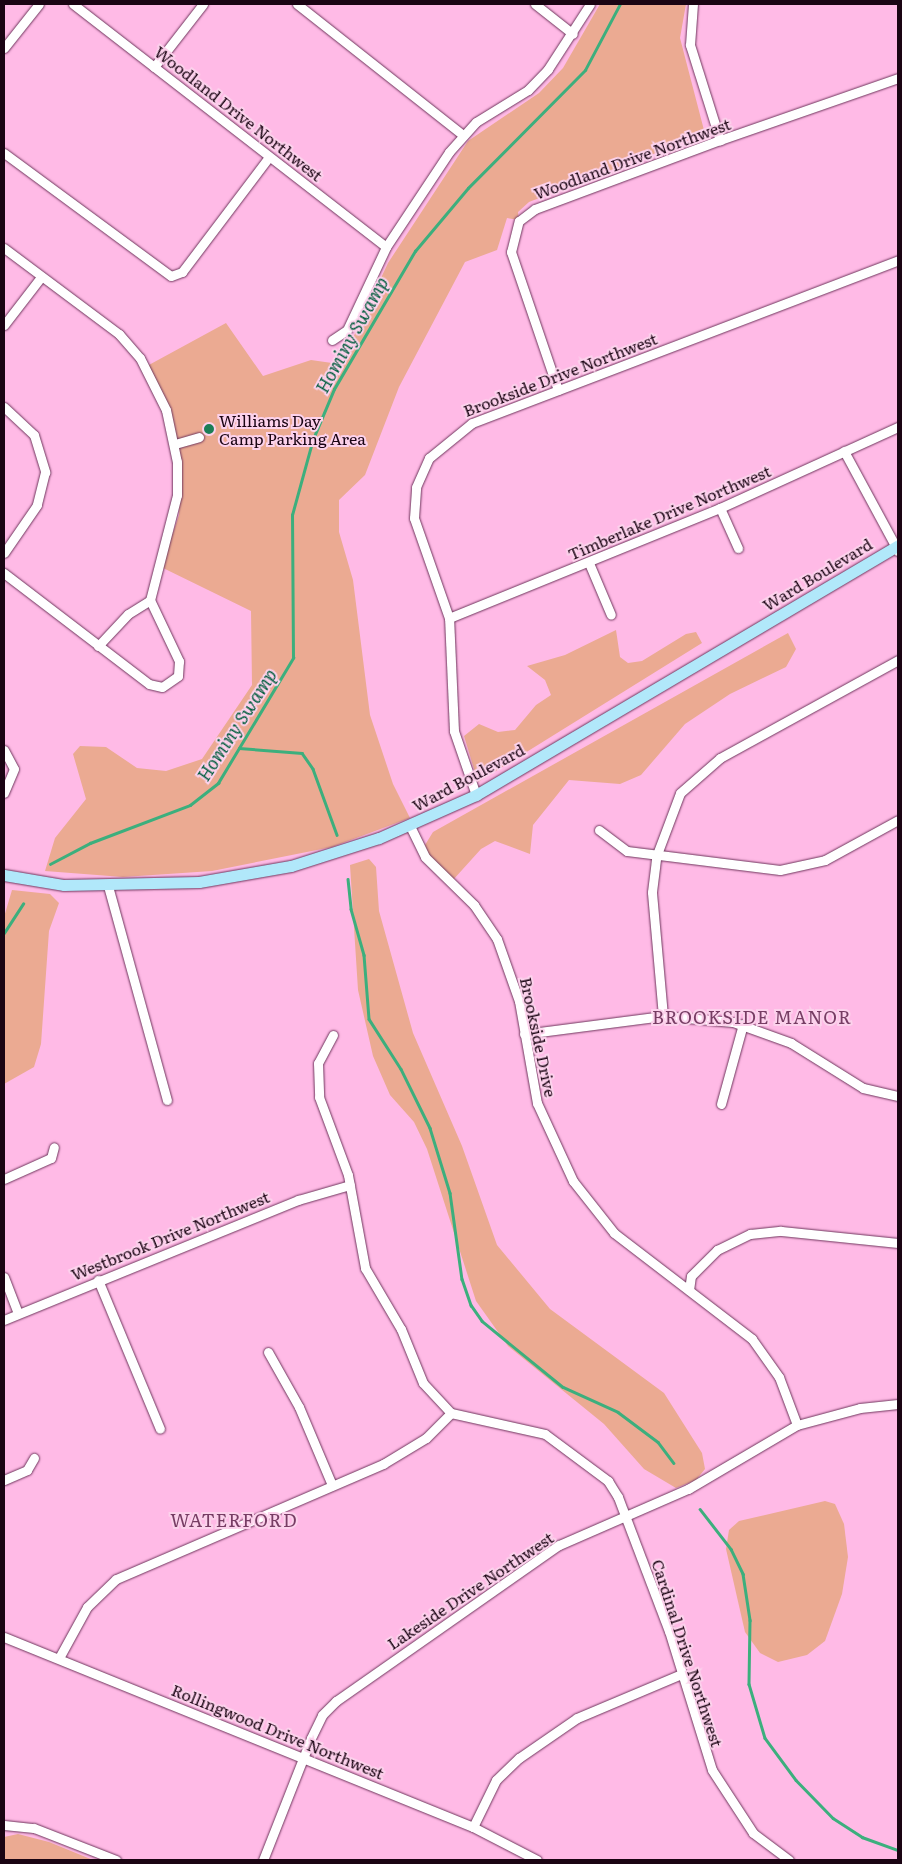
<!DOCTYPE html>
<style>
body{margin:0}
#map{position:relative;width:902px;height:1864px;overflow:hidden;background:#ffbae6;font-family:Literata,serif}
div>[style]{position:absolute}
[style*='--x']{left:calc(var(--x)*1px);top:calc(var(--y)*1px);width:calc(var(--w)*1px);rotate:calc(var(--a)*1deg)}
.green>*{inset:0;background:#ebaa92}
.stream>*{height:2.5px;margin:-1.25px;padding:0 1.25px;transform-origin:1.25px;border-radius:1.25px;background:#3caf7d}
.roads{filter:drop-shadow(0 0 1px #6f365d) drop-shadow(0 0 1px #6f365d)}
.minor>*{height:9px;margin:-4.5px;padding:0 4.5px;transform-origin:4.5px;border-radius:4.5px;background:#fff}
.major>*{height:11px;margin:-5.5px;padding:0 5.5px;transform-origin:5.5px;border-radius:5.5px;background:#b1e8fa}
.dots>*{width:14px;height:14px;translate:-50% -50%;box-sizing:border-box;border:2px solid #fcd2ec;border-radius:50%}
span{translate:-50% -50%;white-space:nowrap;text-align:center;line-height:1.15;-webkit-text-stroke:4px #fcd2ec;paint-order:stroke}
.street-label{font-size:16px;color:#1a0413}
.poi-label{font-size:16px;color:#1a0413}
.left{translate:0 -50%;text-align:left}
.water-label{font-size:18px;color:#005d3d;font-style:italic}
.neighbourhood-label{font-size:18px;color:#773d64;letter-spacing:1px}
.frame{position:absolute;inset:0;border:5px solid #1a0413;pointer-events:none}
</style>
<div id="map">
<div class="green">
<i style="clip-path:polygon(600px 4px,686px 4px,680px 38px,705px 134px,529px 202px,518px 212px,519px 220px,507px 218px,497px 250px,465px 262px,399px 387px,365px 475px,339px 500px,339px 532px,353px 580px,370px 715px,393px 784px,410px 818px,332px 847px,212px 871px,123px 877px,45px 871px,55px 838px,86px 799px,73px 754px,80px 746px,106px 747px,137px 768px,166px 771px,202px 759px,252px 685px,251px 611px,161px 567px,179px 515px,181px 463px,147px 366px,226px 323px,263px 376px,311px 360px,332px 363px,351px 342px,388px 263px,468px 141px,539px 93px,563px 68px)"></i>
<i style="clip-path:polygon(616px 630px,620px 657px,628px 663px,642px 661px,686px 634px,696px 632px,702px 643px,478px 782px,464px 736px,479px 724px,498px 732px,515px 730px,536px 705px,551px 695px,545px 680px,527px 666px,565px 655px)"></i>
<i style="clip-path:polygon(788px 633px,796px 649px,786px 667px,730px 694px,685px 724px,641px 775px,620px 784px,569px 780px,533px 825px,530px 854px,495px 841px,481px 849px,453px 880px,429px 857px,425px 845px,433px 832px)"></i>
<i style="clip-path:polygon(369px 859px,376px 867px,379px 911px,413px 1033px,462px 1146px,497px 1245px,550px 1309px,664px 1393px,702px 1453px,705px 1469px,696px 1480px,676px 1488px,644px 1469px,604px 1424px,508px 1346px,476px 1301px,427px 1149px,414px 1122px,390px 1095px,373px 1056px,358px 990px,350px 865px)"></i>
<i style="clip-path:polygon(12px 890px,50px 894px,59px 903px,49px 931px,41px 1044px,34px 1067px,4px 1084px,4px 917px)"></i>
<i style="clip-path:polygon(825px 1501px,835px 1504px,844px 1524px,848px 1557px,842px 1594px,825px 1641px,807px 1655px,778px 1662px,760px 1653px,745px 1632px,726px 1549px,729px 1530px,739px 1521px)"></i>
<i style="clip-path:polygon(18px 1834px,49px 1842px,93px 1860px,4px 1860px,4px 1837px)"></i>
</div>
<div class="stream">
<i style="--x:239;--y:748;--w:63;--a:4.5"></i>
<i style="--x:302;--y:753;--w:19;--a:55"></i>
<i style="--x:313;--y:769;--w:70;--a:70"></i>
<i style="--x:50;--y:864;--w:45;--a:-27.7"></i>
<i style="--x:90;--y:843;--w:107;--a:-20.8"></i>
<i style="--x:190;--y:805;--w:36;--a:-38"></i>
<i style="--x:218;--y:783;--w:146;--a:-59"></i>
<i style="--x:293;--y:658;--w:143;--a:-90.4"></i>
<i style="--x:292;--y:515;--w:79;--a:-74.6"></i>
<i style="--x:313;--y:439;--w:54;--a:-67.2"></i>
<i style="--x:334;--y:389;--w:160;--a:-59.6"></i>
<i style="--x:415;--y:251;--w:82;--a:-49.9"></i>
<i style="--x:468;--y:188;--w:166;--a:-45.2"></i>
<i style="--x:585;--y:70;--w:75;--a:-62.1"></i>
<i style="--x:348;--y:879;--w:30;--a:84"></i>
<i style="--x:351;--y:909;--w:48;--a:74.2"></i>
<i style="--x:364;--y:955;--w:64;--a:85.5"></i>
<i style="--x:369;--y:1019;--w:59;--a:57.4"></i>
<i style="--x:401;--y:1069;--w:66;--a:63.8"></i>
<i style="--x:430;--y:1128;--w:68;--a:72.9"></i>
<i style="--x:450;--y:1193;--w:87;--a:82.1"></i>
<i style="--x:462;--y:1279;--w:28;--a:71"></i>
<i style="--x:471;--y:1305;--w:19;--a:55"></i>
<i style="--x:482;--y:1321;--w:104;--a:39.2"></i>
<i style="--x:563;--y:1387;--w:60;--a:24.4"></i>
<i style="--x:618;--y:1412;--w:50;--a:36.9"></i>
<i style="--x:658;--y:1442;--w:26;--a:53"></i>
<i style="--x:4;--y:933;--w:35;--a:-57"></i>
<i style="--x:700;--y:1509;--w:51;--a:52.2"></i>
<i style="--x:731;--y:1549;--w:28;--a:64"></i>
<i style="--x:743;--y:1574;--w:47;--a:81.3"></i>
<i style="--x:750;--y:1620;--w:64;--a:90.9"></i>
<i style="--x:749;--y:1684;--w:56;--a:73.5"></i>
<i style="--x:765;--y:1738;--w:52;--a:53.6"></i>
<i style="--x:796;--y:1780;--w:53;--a:45.8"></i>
<i style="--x:833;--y:1818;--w:35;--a:33"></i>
<i style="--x:862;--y:1837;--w:38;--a:20"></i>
</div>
<div class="roads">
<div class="minor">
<i style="--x:73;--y:4;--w:396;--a:37.8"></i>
<i style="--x:297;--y:4;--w:211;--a:38.3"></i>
<i style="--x:535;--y:4;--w:48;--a:38.3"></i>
<i style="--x:693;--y:4;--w:41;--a:94.2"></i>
<i style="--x:690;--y:45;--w:100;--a:72.5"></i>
<i style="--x:4;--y:48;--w:56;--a:-51.5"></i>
<i style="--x:154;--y:67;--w:80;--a:-52.1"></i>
<i style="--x:4;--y:153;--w:207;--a:36.4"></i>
<i style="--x:171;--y:276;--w:12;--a:-20"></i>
<i style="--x:182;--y:272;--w:144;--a:-52.9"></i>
<i style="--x:4;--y:248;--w:144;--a:36.8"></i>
<i style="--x:119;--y:334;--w:32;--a:49"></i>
<i style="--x:140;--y:358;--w:58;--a:63.4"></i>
<i style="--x:166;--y:410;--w:53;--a:78.1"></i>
<i style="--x:177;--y:462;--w:33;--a:90"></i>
<i style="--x:177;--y:495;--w:108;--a:104.4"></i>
<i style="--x:150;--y:600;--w:68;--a:64.6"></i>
<i style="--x:179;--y:661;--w:15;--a:94"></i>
<i style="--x:178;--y:676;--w:19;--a:145"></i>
<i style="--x:162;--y:687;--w:13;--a:-167"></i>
<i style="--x:149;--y:684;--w:183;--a:-142.6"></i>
<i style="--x:4;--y:325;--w:61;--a:-52.4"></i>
<i style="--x:332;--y:340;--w:18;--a:-34"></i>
<i style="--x:347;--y:330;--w:92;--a:-64.8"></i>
<i style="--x:386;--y:247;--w:114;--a:-56.4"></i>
<i style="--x:449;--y:152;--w:40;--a:-48"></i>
<i style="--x:476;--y:122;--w:61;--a:-31.6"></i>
<i style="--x:528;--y:90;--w:29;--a:-46"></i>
<i style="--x:548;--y:69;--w:77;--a:-57.1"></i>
<i style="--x:558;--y:390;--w:146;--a:-108.8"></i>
<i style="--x:511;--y:252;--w:32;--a:-76"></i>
<i style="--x:519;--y:221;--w:20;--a:-37"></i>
<i style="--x:535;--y:209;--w:197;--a:-20.5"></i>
<i style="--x:720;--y:140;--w:188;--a:-19.2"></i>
<i style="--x:4;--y:407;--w:41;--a:43"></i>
<i style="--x:34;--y:435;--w:39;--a:73"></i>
<i style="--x:45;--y:472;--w:34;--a:104"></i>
<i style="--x:37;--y:505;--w:58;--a:124.5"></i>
<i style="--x:175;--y:444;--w:25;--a:-16"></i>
<i style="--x:844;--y:451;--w:114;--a:61.6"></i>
<i style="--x:720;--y:508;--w:44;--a:65.8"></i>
<i style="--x:589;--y:563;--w:56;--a:67.1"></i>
<i style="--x:449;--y:618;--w:292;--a:-22.1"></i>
<i style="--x:720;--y:508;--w:196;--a:-24.5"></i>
<i style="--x:98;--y:646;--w:44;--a:-46.8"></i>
<i style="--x:128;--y:614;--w:26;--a:-32"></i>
<i style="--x:4;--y:750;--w:21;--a:62"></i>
<i style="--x:14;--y:769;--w:26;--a:113"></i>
<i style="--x:476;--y:795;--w:68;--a:-109"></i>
<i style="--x:454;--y:731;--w:113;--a:-92.5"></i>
<i style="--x:449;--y:618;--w:106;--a:-109.3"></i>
<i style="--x:414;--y:518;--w:31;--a:-86"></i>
<i style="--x:416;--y:487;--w:32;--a:-66"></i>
<i style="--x:429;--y:458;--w:55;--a:-39.1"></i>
<i style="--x:472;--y:423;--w:456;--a:-20.9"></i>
<i style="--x:410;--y:826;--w:34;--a:64"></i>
<i style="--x:425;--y:857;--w:69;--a:44.4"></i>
<i style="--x:474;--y:905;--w:41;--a:55.9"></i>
<i style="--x:497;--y:939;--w:66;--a:70.5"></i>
<i style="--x:519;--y:1001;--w:104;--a:80"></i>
<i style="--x:537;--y:1103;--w:86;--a:65.2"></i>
<i style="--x:573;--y:1181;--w:66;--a:51.7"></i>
<i style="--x:614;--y:1233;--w:174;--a:37.5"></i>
<i style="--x:752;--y:1339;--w:47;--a:54.6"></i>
<i style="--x:779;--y:1377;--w:51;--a:69.4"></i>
<i style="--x:599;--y:830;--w:35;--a:37"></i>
<i style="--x:627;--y:851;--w:154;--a:7.1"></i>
<i style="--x:780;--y:870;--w:46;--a:-12.5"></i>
<i style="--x:825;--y:860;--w:83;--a:-28.7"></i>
<i style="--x:108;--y:886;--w:222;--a:74.6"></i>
<i style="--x:663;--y:1016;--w:124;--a:-95.1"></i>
<i style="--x:652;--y:892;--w:35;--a:-83"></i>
<i style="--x:656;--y:857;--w:68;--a:-69.4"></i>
<i style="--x:680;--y:793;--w:53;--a:-41.2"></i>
<i style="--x:720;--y:758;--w:203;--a:-28.8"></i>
<i style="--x:524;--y:1034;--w:140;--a:-7.4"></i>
<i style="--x:663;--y:1016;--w:70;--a:4.9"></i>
<i style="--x:733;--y:1022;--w:62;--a:19.9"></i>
<i style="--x:791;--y:1043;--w:85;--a:32"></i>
<i style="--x:863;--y:1088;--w:36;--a:13"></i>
<i style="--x:333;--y:1035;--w:32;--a:118"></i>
<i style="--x:318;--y:1063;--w:34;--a:88"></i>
<i style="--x:319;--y:1097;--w:83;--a:69.6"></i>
<i style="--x:348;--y:1175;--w:95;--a:79.6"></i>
<i style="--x:365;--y:1268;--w:71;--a:59.5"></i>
<i style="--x:401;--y:1329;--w:58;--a:67.8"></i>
<i style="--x:423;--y:1383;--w:41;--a:47"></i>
<i style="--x:451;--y:1413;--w:96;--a:12.6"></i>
<i style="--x:545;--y:1434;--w:79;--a:36.7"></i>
<i style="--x:608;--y:1481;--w:19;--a:58"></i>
<i style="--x:618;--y:1497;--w:143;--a:69.2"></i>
<i style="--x:669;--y:1631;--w:145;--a:72.8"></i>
<i style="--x:712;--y:1770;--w:75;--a:56.9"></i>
<i style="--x:753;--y:1833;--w:45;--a:36.9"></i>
<i style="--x:721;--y:1104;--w:83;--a:-74.6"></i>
<i style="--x:4;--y:1179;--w:51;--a:-24.1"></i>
<i style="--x:51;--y:1158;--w:11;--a:-75"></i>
<i style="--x:4;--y:1277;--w:39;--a:69"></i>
<i style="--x:98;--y:1280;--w:161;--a:67.4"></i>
<i style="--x:689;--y:1290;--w:14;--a:-82"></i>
<i style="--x:691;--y:1276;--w:37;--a:-45"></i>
<i style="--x:717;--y:1250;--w:37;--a:-26"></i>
<i style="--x:750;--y:1234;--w:31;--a:-6"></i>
<i style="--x:781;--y:1231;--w:118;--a:5.9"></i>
<i style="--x:4;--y:1320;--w:318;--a:-22.2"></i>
<i style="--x:298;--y:1200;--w:54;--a:-16.1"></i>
<i style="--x:268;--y:1352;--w:63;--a:60.6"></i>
<i style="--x:299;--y:1407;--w:85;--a:67.1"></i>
<i style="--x:4;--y:1480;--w:25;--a:-23"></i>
<i style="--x:27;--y:1470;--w:14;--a:-60"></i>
<i style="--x:4;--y:1637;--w:506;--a:22.05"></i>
<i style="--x:473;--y:1827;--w:72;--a:27.3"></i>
<i style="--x:59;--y:1658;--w:58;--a:-61.2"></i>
<i style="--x:87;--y:1607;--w:40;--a:-44"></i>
<i style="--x:116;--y:1579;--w:291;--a:-23.3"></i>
<i style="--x:383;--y:1464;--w:50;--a:-31.2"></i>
<i style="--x:426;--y:1438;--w:35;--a:-45"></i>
<i style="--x:4;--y:1825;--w:30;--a:6"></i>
<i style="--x:34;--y:1828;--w:88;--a:21.3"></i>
<i style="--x:473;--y:1827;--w:52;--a:-63.9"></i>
<i style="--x:496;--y:1780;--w:32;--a:-44"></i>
<i style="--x:519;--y:1758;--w:70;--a:-34.6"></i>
<i style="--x:577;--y:1718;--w:113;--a:-22.9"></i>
<i style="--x:263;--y:1860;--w:131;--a:-68.5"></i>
<i style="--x:311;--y:1738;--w:25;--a:-64"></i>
<i style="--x:322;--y:1715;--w:20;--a:-45"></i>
<i style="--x:336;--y:1701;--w:272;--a:-35"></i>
<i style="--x:559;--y:1545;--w:141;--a:-23.5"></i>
<i style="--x:688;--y:1489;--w:126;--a:-30.4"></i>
<i style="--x:797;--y:1425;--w:65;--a:-15.1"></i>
<i style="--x:860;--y:1408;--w:38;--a:-6"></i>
</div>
<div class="major">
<i style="--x:4;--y:875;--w:61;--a:9.5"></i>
<i style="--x:64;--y:885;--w:135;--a:-1.3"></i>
<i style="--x:199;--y:882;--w:93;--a:-9.9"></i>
<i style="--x:291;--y:866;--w:92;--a:-17.7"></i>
<i style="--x:379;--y:838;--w:106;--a:-23.9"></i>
<i style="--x:476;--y:795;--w:490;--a:-30.6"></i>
</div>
</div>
<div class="dots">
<i style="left:209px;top:429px;background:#1c7e56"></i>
</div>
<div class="street-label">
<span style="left:239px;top:113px;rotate:38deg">Woodland Drive Northwest</span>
<span style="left:632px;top:158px;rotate:-20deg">Woodland Drive Northwest</span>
<span style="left:560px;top:374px;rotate:-21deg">Brookside Drive Northwest</span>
<span style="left:669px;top:512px;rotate:-23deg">Timberlake Drive Northwest</span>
<span style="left:817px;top:574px;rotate:-31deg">Ward Boulevard</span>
<span style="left:468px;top:777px;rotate:-28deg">Ward Boulevard</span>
<span style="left:539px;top:1037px;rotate:78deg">Brookside Drive</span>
<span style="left:170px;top:1235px;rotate:-22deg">Westbrook Drive Northwest</span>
<span style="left:470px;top:1590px;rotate:-34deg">Lakeside Drive Northwest</span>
<span style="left:688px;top:1653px;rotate:72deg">Cardinal Drive Northwest</span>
<span style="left:278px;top:1731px;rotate:22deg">Rollingwood Drive Northwest</span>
</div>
<div class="poi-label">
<span class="left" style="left:219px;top:429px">Williams Day<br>Camp Parking Area</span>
</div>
<div class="water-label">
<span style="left:352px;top:335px;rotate:-61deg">Hominy Swamp</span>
<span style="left:237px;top:725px;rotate:-57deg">Hominy Swamp</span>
</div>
<div class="neighbourhood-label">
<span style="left:752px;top:1017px">BROOKSIDE MANOR</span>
<span style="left:234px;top:1520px">WATERFORD</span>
</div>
<div class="frame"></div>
</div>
